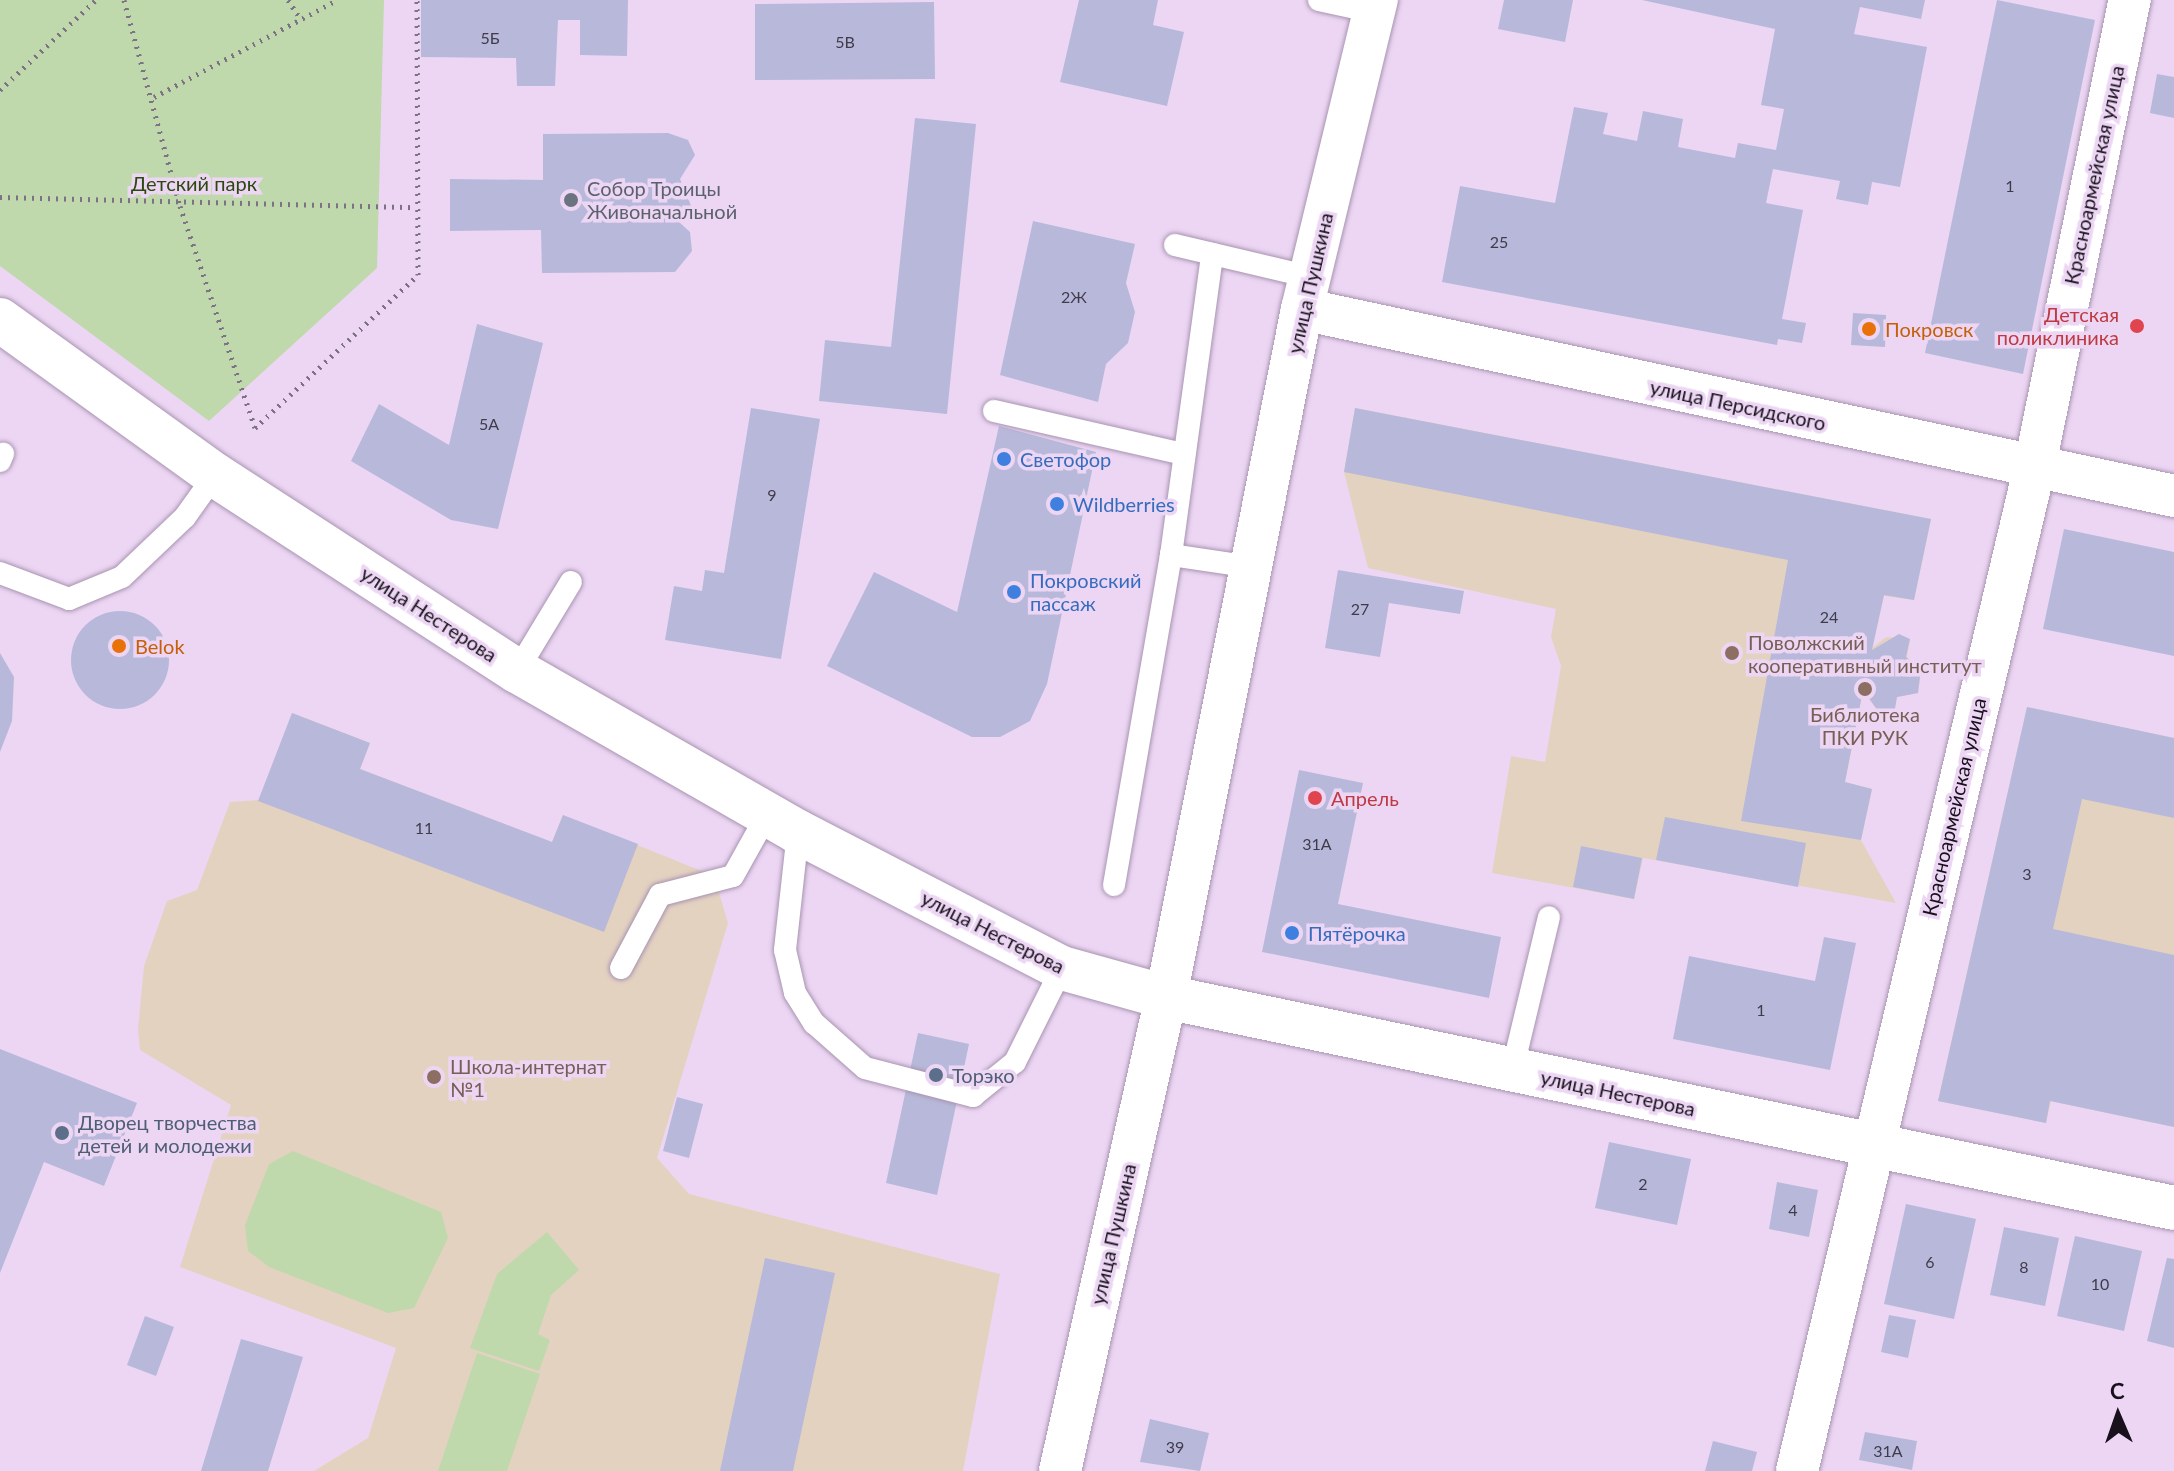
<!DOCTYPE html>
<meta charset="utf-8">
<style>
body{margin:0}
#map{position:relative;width:2174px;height:1471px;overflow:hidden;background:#ecd6f4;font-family:Lato,sans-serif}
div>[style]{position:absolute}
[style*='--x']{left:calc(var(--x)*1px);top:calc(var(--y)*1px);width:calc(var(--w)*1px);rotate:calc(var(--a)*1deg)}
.education>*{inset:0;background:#e4d2c1}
.green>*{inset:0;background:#bfd9ac}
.building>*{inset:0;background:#b8b9da}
.round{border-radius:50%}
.path>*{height:5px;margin-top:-2.5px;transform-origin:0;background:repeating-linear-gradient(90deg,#7f7184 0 2px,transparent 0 8px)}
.roads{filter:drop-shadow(0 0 2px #a894b1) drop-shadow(0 0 2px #a894b1)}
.service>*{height:22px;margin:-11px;padding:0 11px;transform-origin:11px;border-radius:11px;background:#fff}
.minor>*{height:42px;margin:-21px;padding:0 21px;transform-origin:21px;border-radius:21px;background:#fff}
.secondary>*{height:44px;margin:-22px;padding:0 22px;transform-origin:22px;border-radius:22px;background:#fff}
.dots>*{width:22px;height:22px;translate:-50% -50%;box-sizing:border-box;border:4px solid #ecd6f4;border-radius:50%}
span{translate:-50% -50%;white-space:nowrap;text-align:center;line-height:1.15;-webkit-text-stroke:7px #ecd6f4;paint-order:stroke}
.number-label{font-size:16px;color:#403b4b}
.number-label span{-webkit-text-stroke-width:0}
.street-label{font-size:20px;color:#18111b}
.park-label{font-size:20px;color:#2b480f}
.worship-label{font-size:20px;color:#5b616d}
.left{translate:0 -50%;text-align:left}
.health-label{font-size:20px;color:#be3a42}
.right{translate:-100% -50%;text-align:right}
.food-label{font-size:20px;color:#c56008}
.shop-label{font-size:20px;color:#366cbe}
.education-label{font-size:20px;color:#785e54}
.service-label{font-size:20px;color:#4e5e75}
.north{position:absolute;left:2078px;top:1375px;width:80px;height:80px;-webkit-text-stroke:6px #ecd6f4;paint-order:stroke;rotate:358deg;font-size:22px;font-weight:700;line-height:32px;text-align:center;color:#18111b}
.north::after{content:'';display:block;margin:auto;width:28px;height:36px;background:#18111b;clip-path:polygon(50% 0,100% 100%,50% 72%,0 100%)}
</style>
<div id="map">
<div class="education">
<i style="clip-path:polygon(1355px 408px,1931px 519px,1914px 600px,1884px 596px,1872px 648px,1886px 637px,1910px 639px,1907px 657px,1921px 669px,1918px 693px,1897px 697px,1894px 714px,1878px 711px,1863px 691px,1845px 782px,1872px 789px,1861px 840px,1896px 903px,1643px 858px,1634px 899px,1492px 873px,1511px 756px,1545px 762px,1561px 666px,1551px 637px,1556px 609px,1368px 568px,1344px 472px)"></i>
<i style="clip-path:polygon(2027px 707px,2174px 738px,2174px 1127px,2051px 1101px,2046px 1123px,1938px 1101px)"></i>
<i style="clip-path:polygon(292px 713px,370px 743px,360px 769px,552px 842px,563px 815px,714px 876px,728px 923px,657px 1158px,689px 1194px,1000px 1274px,963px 1471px,314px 1471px,368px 1438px,396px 1348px,180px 1267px,231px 1105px,140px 1050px,138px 1029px,144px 966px,167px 901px,197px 890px,230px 802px,259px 800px)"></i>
</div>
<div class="green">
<i style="clip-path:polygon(0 0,384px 0,377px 268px,209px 421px,0 266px)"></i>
<i style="clip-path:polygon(293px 1151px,441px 1212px,448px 1238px,414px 1308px,388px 1313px,269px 1267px,248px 1251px,245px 1225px,269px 1164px)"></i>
<i style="clip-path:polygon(547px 1232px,579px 1270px,551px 1295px,538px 1334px,550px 1340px,539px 1371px,470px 1348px,497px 1274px)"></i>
<i style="clip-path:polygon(477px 1353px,540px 1374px,507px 1471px,438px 1471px)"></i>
</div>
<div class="building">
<i style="clip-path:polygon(421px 0,628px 0,627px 56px,580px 55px,580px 20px,558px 20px,555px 86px,517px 86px,516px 58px,421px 57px)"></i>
<i style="clip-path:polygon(1079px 0,1158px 0,1153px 25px,1184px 32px,1167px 106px,1060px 82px)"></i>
<i style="clip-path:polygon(1504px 0,1573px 0,1565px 42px,1498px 29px)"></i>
<i style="clip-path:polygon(1642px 0,1925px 0,1921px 19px,1860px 7px,1854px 34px,1927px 47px,1900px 187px,1872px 182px,1868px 205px,1836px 199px,1840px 181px,1773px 169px,1766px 203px,1803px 210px,1782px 319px,1806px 323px,1802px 343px,1778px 339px,1777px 345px,1442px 282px,1460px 186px,1555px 203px,1574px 107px,1608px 113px,1603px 134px,1637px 141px,1643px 111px,1683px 119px,1678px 147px,1735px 158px,1738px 143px,1776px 150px,1784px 109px,1761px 105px,1775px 29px)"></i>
<i style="clip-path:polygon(1997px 0,2095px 20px,2023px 374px,1925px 353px)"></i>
<i style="clip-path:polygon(934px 2px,935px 79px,755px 80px,755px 4px)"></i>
<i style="clip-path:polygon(2157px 74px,2174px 77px,2174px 118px,2150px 113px)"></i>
<i style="clip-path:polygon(915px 118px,976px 124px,947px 414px,819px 401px,825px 340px,891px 347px)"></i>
<i style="clip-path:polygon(668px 133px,688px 140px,695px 155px,680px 179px,692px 208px,679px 222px,690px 232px,692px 251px,675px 272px,542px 273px,541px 230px,450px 231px,450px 179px,543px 180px,543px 134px)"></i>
<i style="clip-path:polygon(1033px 221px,1135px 244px,1126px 283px,1135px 312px,1128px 343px,1106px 364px,1098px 402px,1000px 375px)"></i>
<i style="clip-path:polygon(1853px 313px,1886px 315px,1885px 347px,1851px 345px)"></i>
<i style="clip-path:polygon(477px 324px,543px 343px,498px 529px,451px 520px,351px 461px,379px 404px,449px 445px)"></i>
<i style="clip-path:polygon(751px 408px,820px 419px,781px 659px,665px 640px,674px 586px,702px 591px,705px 570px,724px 573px)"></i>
<i style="clip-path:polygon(1355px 408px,1931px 519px,1914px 600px,1884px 595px,1872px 650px,1899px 634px,1910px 639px,1906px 657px,1921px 669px,1918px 693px,1897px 697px,1894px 714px,1878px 711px,1863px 690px,1845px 782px,1872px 789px,1861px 840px,1741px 821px,1788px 560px,1344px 472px)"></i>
<i style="clip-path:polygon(999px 426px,1096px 452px,1047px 684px,1030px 721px,1000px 737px,972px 737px,827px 666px,874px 572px,957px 612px)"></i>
<i style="clip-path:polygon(2064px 529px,2174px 552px,2174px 656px,2043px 629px)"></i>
<i style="clip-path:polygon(1338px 570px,1464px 591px,1460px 614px,1389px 603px,1380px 657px,1325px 648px)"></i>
<i class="round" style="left:71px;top:611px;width:98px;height:98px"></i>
<i style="clip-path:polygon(0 653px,14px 677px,12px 721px,0 752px)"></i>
<i style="clip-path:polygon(2027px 707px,2174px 738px,2174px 818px,2082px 799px,2053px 929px,2174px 955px,2174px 1127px,2050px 1101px,2046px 1123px,1938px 1101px)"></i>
<i style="clip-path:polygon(292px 713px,370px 743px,360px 769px,552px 842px,563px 815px,638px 844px,604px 932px,258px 801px)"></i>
<i style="clip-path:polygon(1299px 770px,1363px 783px,1338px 904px,1501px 937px,1489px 998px,1262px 952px)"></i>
<i style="clip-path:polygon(1665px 817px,1806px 843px,1798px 887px,1656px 860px)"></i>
<i style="clip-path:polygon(1581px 846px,1642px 858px,1634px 899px,1573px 887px)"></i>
<i style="clip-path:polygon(1824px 937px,1856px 943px,1830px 1070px,1673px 1039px,1689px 956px,1815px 981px)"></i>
<i style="clip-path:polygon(918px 1033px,969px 1044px,937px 1195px,886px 1183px)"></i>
<i style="clip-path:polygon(0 1049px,137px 1103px,104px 1186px,44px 1162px,0 1273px)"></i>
<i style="clip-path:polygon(677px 1097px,703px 1104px,689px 1158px,663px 1151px)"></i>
<i style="clip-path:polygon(1609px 1142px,1691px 1159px,1677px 1225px,1595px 1208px)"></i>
<i style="clip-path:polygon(1777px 1182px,1818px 1190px,1809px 1237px,1769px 1229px)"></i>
<i style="clip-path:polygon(1906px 1204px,1976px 1219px,1954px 1319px,1884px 1304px)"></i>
<i style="clip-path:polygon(2004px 1227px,2059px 1238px,2045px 1306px,1990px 1295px)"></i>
<i style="clip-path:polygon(2075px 1236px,2142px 1251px,2124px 1331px,2057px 1316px)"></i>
<i style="clip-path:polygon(765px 1258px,835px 1273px,793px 1471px,720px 1471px)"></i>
<i style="clip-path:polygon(2167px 1258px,2174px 1259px,2174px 1348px,2147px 1341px)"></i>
<i style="clip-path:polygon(1889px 1315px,1916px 1320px,1908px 1358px,1881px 1352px)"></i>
<i style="clip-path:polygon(145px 1316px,174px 1327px,156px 1376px,127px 1365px)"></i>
<i style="clip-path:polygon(241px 1339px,303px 1357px,268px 1471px,201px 1471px)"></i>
<i style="clip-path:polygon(1150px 1419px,1209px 1433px,1200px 1471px,1140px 1462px)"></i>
<i style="clip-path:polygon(1865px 1432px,1917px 1441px,1912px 1470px,1859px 1460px)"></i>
<i style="clip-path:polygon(1713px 1441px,1757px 1452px,1752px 1471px,1705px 1471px)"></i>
</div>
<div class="path">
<i style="--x:124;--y:0;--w:213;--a:74.8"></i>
<i style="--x:180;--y:206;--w:234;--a:71.3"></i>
<i style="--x:255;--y:428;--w:224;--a:-43.2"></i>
<i style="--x:418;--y:275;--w:275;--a:-90.2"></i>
<i style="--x:288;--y:0;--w:23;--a:56"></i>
<i style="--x:0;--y:90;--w:132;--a:-43.2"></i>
<i style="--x:154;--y:97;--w:207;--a:-27.9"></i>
<i style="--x:0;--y:197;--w:416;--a:1.4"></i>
</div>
<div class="roads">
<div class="service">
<i style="--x:1319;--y:0;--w:56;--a:12.3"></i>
<i style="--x:1175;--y:245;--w:139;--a:13.3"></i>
<i style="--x:994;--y:411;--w:195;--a:12.8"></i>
<i style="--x:0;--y:461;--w:8;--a:-67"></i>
<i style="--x:1171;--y:555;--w:304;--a:-82.2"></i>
<i style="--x:0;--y:573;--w:74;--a:20.6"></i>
<i style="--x:69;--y:599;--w:57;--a:-22.5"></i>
<i style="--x:122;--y:577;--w:87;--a:-43.6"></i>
<i style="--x:185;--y:517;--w:52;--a:-54.5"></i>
<i style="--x:517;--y:671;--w:104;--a:-58.8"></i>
<i style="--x:798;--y:832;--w:119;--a:96.3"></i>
<i style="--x:785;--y:950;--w:44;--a:76.9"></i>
<i style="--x:795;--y:993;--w:36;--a:58"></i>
<i style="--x:814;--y:1023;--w:68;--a:41.4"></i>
<i style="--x:865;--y:1068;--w:112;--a:14.5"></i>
<i style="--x:973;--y:1096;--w:54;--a:-39"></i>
<i style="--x:1015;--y:1062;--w:105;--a:-63.4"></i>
<i style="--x:1114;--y:885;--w:335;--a:-80.2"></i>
<i style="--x:1171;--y:555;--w:82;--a:8.4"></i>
<i style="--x:621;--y:968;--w:83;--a:-61.9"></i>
<i style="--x:660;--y:895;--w:75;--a:-14.6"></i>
<i style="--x:733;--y:876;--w:72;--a:-60.9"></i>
<i style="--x:1512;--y:1071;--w:158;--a:-76.5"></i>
</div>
<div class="minor">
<i style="--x:1302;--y:309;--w:892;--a:12.1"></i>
<i style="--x:1060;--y:1471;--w:486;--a:-77.4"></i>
<i style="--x:1166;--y:997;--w:701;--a:-78.82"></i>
<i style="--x:1302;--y:309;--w:318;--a:-76.4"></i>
<i style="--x:1797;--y:1471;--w:1029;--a:-76.68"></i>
<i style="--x:2034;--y:470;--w:480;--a:-78.5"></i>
</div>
<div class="secondary">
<i style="--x:0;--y:320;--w:265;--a:35.8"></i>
<i style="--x:215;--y:475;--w:360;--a:33"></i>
<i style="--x:517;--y:671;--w:324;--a:29.8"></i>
<i style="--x:798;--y:832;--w:297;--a:27.3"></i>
<i style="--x:1062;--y:968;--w:108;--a:15.6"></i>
<i style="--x:1166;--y:997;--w:1030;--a:11.82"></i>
</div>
</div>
<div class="dots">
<i style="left:571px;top:200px;background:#6b7280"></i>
<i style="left:2137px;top:326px;background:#e0444e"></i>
<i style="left:1869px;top:329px;background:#e8710a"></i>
<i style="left:1004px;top:459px;background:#3f7fe0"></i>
<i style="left:1057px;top:504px;background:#3f7fe0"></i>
<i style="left:1014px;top:592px;background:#3f7fe0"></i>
<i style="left:119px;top:646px;background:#e8710a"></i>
<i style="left:1732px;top:653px;background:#8d6e63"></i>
<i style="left:1865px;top:689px;background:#8d6e63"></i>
<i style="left:1315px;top:798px;background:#e0444e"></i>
<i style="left:1292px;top:933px;background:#3f7fe0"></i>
<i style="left:936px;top:1075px;background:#5c6f8a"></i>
<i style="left:434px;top:1077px;background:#8d6e63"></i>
<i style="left:62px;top:1133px;background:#5c6f8a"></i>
</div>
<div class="number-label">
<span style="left:490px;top:38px">5Б</span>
<span style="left:845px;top:42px">5В</span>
<span style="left:2010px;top:186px">1</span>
<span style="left:1499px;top:242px">25</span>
<span style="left:1074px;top:297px">2Ж</span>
<span style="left:489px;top:424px">5А</span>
<span style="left:772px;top:495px">9</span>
<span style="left:1360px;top:609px">27</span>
<span style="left:1829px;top:617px">24</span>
<span style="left:424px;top:828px">11</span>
<span style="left:1317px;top:844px">31А</span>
<span style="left:2027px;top:874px">3</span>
<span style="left:1761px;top:1010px">1</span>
<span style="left:1643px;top:1184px">2</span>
<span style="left:1793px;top:1210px">4</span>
<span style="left:1930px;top:1262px">6</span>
<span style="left:2024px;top:1267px">8</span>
<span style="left:2100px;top:1284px">10</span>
<span style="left:1175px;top:1447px">39</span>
<span style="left:1888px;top:1451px">31А</span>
</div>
<div class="street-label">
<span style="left:2094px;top:175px;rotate:-78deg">Красноармейская улица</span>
<span style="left:1310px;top:283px;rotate:-77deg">улица Пушкина</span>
<span style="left:1738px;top:405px;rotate:12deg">улица Персидского</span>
<span style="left:429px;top:614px;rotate:33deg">улица Нестерова</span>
<span style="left:1954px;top:807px;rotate:-77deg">Красноармейская улица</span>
<span style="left:993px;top:932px;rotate:27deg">улица Нестерова</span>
<span style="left:1618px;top:1093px;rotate:12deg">улица Нестерова</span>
<span style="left:1113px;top:1234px;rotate:-77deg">улица Пушкина</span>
</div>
<div class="park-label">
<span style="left:194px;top:183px">Детский парк</span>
</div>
<div class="worship-label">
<span class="left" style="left:587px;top:200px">Собор Троицы<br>Живоначальной</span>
</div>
<div class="health-label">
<span class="right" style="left:2119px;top:326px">Детская<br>поликлиника</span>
<span class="left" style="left:1331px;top:798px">Апрель</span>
</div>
<div class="food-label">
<span class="left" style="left:1885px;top:329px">Покровск</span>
<span class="left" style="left:135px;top:646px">Belok</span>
</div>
<div class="shop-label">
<span class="left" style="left:1020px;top:459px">Светофор</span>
<span class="left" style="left:1073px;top:504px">Wildberries</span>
<span class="left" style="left:1030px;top:592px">Покровский<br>пассаж</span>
<span class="left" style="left:1308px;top:933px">Пятёрочка</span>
</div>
<div class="education-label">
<span class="left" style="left:1748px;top:654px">Поволжский<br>кооперативный институт</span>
<span style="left:1865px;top:726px">Библиотека<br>ПКИ РУК</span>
<span class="left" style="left:450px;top:1078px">Школа-интернат<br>№1</span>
</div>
<div class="service-label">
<span class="left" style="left:952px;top:1075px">Торэко</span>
<span class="left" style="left:78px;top:1134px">Дворец творчества<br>детей и молодежи</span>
</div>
<div class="north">С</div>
</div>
